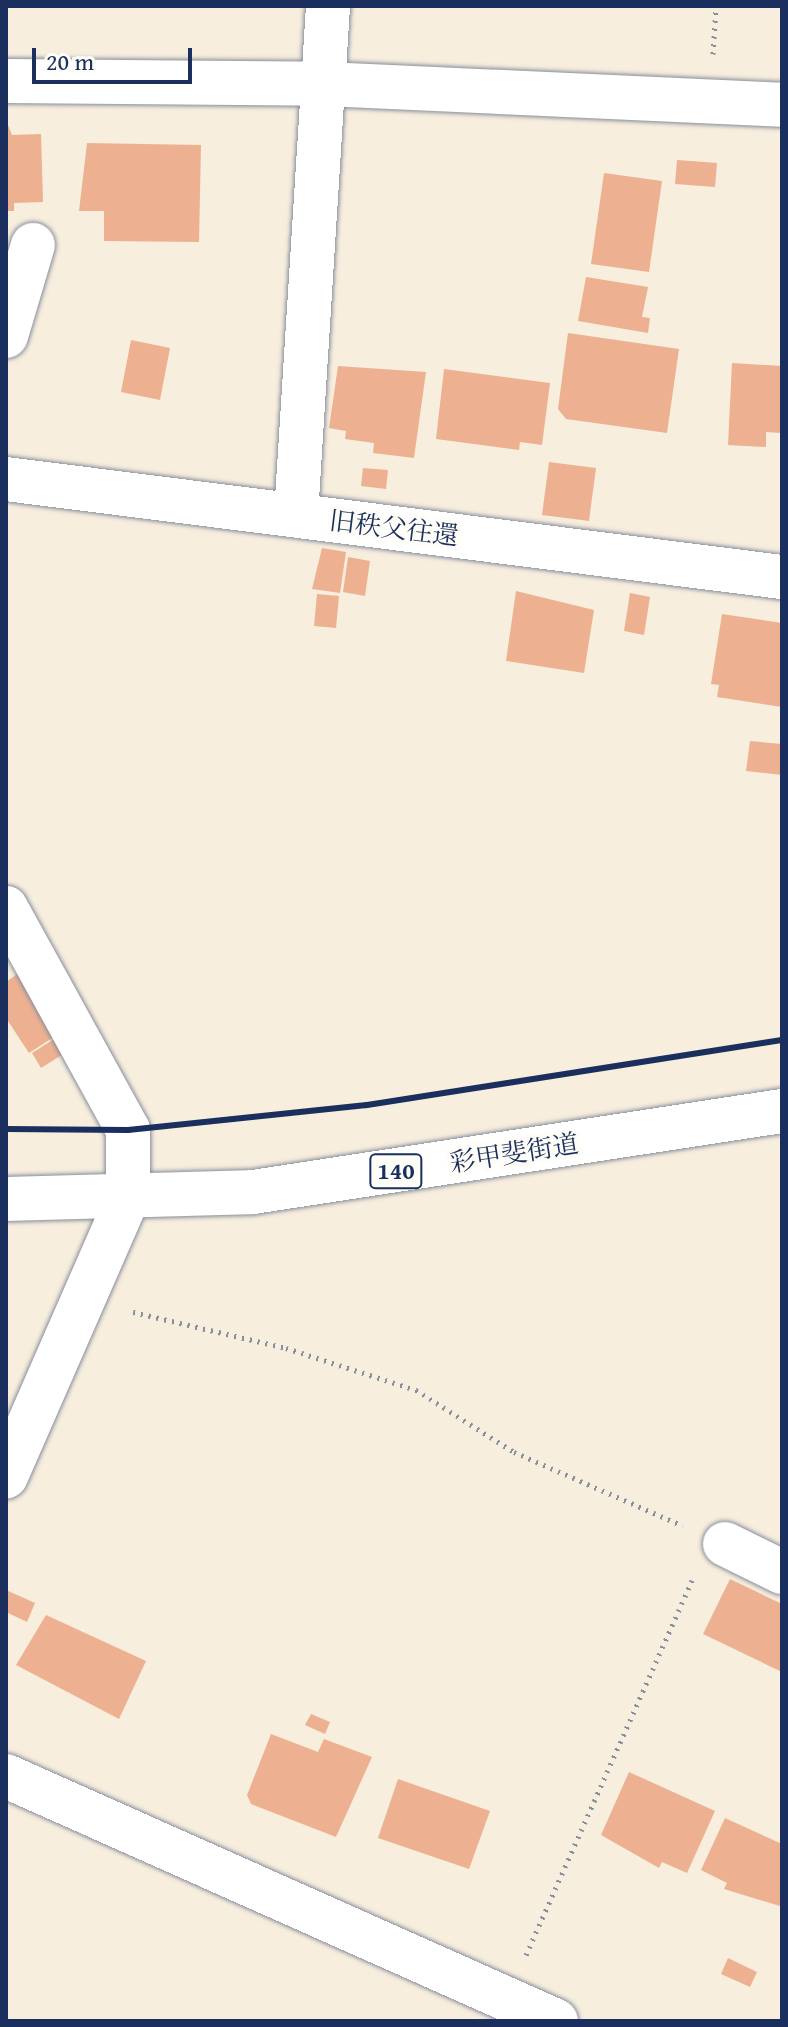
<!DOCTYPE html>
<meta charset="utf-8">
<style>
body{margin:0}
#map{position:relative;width:788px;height:2027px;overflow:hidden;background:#f7eedd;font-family:"Gentium Book Plus","Noto Serif JP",serif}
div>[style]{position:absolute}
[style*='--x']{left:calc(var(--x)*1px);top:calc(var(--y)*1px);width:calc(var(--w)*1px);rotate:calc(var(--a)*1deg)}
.building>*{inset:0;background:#edb192}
.path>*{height:5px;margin-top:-2.5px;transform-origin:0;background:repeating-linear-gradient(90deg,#898e9e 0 2px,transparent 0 8px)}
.roads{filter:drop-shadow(0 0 2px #898e9e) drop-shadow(0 0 2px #898e9e)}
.minor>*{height:44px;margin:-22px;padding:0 22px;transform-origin:22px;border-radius:22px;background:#fff}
.highway>*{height:44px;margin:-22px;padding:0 22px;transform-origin:22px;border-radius:22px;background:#fff}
.rail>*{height:6px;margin:-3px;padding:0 3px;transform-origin:3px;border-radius:3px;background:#1b2f5e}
span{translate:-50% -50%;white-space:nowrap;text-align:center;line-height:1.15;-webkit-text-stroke:8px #fdfcf7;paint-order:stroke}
.shield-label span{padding:2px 6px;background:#fdfcf7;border:2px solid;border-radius:6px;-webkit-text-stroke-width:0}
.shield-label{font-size:24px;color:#1b2f5e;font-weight:700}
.street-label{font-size:26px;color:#1b2f5e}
.frame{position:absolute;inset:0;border:8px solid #1b2f5e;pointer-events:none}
.scale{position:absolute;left:32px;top:48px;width:160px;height:36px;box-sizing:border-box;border:4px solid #1b2f5e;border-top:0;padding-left:10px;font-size:24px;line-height:28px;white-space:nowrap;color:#1b2f5e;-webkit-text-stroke:6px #fdfcf7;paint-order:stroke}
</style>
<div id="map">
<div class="building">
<i style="clip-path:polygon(6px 120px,12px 135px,41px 134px,43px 202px,14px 203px,14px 211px,6px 211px)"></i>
<i style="clip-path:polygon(87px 143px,201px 145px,199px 242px,104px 241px,104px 211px,79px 211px)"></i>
<i style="clip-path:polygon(677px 160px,717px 163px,715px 187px,675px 184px)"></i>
<i style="clip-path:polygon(604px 173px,662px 181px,649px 272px,591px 264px)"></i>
<i style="clip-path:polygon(586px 277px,648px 287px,642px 317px,650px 318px,648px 333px,578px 321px)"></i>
<i style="clip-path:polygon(568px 333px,679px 349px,667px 433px,566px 419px,558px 409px)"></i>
<i style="clip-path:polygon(131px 340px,170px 348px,160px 400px,121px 392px)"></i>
<i style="clip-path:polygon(732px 363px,782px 366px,782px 433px,766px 432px,766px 447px,728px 445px)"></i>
<i style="clip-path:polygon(338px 366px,426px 372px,414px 458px,373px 453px,374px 443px,345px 439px,346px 431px,329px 428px)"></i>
<i style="clip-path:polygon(444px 369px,550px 383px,542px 445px,520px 442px,519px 450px,436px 439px)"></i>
<i style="clip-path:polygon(549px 462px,596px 468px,589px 521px,542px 515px)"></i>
<i style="clip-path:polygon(363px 468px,388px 470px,386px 489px,361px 486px)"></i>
<i style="clip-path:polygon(322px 548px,346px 552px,340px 593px,312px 589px)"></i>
<i style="clip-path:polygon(348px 557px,370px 561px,365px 596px,343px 592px)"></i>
<i style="clip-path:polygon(516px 591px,594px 610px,584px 673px,506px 661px)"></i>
<i style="clip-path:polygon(630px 593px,650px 597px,644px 635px,624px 631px)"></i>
<i style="clip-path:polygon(317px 594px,339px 596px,336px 628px,314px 626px)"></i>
<i style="clip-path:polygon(722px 614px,782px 623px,782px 707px,717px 697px,719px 685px,711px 684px)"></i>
<i style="clip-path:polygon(750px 741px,782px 744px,782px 775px,746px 771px)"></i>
<i style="clip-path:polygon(20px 972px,60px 1033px,29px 1053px,6px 1018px,6px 982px)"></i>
<i style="clip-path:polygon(59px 1036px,68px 1051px,41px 1068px,32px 1053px)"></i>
<i style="clip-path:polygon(730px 1579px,782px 1604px,782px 1672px,703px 1634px)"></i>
<i style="clip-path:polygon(6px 1590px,35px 1603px,27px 1622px,6px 1612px)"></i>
<i style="clip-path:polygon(46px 1615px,146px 1661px,119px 1719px,16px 1665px)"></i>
<i style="clip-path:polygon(311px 1714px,330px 1722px,325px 1734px,305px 1725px)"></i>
<i style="clip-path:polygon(271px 1734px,318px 1752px,324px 1739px,372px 1757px,336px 1837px,251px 1804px,247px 1795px)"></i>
<i style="clip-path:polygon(629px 1772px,715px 1811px,687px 1873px,662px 1862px,659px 1868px,601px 1835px)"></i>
<i style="clip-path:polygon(398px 1779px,490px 1811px,469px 1869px,378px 1838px)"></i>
<i style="clip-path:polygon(725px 1818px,782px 1844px,780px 1906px,724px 1889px,727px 1883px,701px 1870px)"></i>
<i style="clip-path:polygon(728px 1958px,757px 1972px,750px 1987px,721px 1974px)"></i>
</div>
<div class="path">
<i style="--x:713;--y:54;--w:48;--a:-86.4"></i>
<i style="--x:133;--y:1312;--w:157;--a:13.2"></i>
<i style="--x:286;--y:1348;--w:137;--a:17.9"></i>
<i style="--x:416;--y:1390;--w:116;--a:32.3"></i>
<i style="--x:514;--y:1452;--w:184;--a:23.6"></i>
<i style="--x:526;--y:1955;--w:410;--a:-66.1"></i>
</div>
<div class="roads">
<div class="minor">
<i style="--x:6;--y:81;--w:319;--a:0.5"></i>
<i style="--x:325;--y:84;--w:457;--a:2.6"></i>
<i style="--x:6;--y:336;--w:95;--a:-73.5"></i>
<i style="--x:6;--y:479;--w:782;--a:7.2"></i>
<i style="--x:296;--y:515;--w:510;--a:-86.4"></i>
<i style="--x:6;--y:908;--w:253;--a:61.2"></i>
<i style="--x:128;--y:1130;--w:67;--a:90"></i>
<i style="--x:128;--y:1197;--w:305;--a:113.6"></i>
<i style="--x:725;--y:1544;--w:64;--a:26.2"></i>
<i style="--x:6;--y:1776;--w:602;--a:24.01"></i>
</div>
<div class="highway">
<i style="--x:6;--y:1199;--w:247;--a:-1.6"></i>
<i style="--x:253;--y:1192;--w:535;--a:-8.71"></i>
</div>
</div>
<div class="rail">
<i style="--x:6;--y:1129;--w:122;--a:0.5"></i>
<i style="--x:128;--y:1130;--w:240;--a:-6"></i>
<i style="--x:367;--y:1105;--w:420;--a:-8.9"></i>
</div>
<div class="shield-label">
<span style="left:396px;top:1171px">140</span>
</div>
<div class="street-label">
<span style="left:394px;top:528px;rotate:7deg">旧秩父往還</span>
<span style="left:514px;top:1153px;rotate:-9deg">彩甲斐街道</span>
</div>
<div class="frame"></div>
<div class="scale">20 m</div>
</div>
